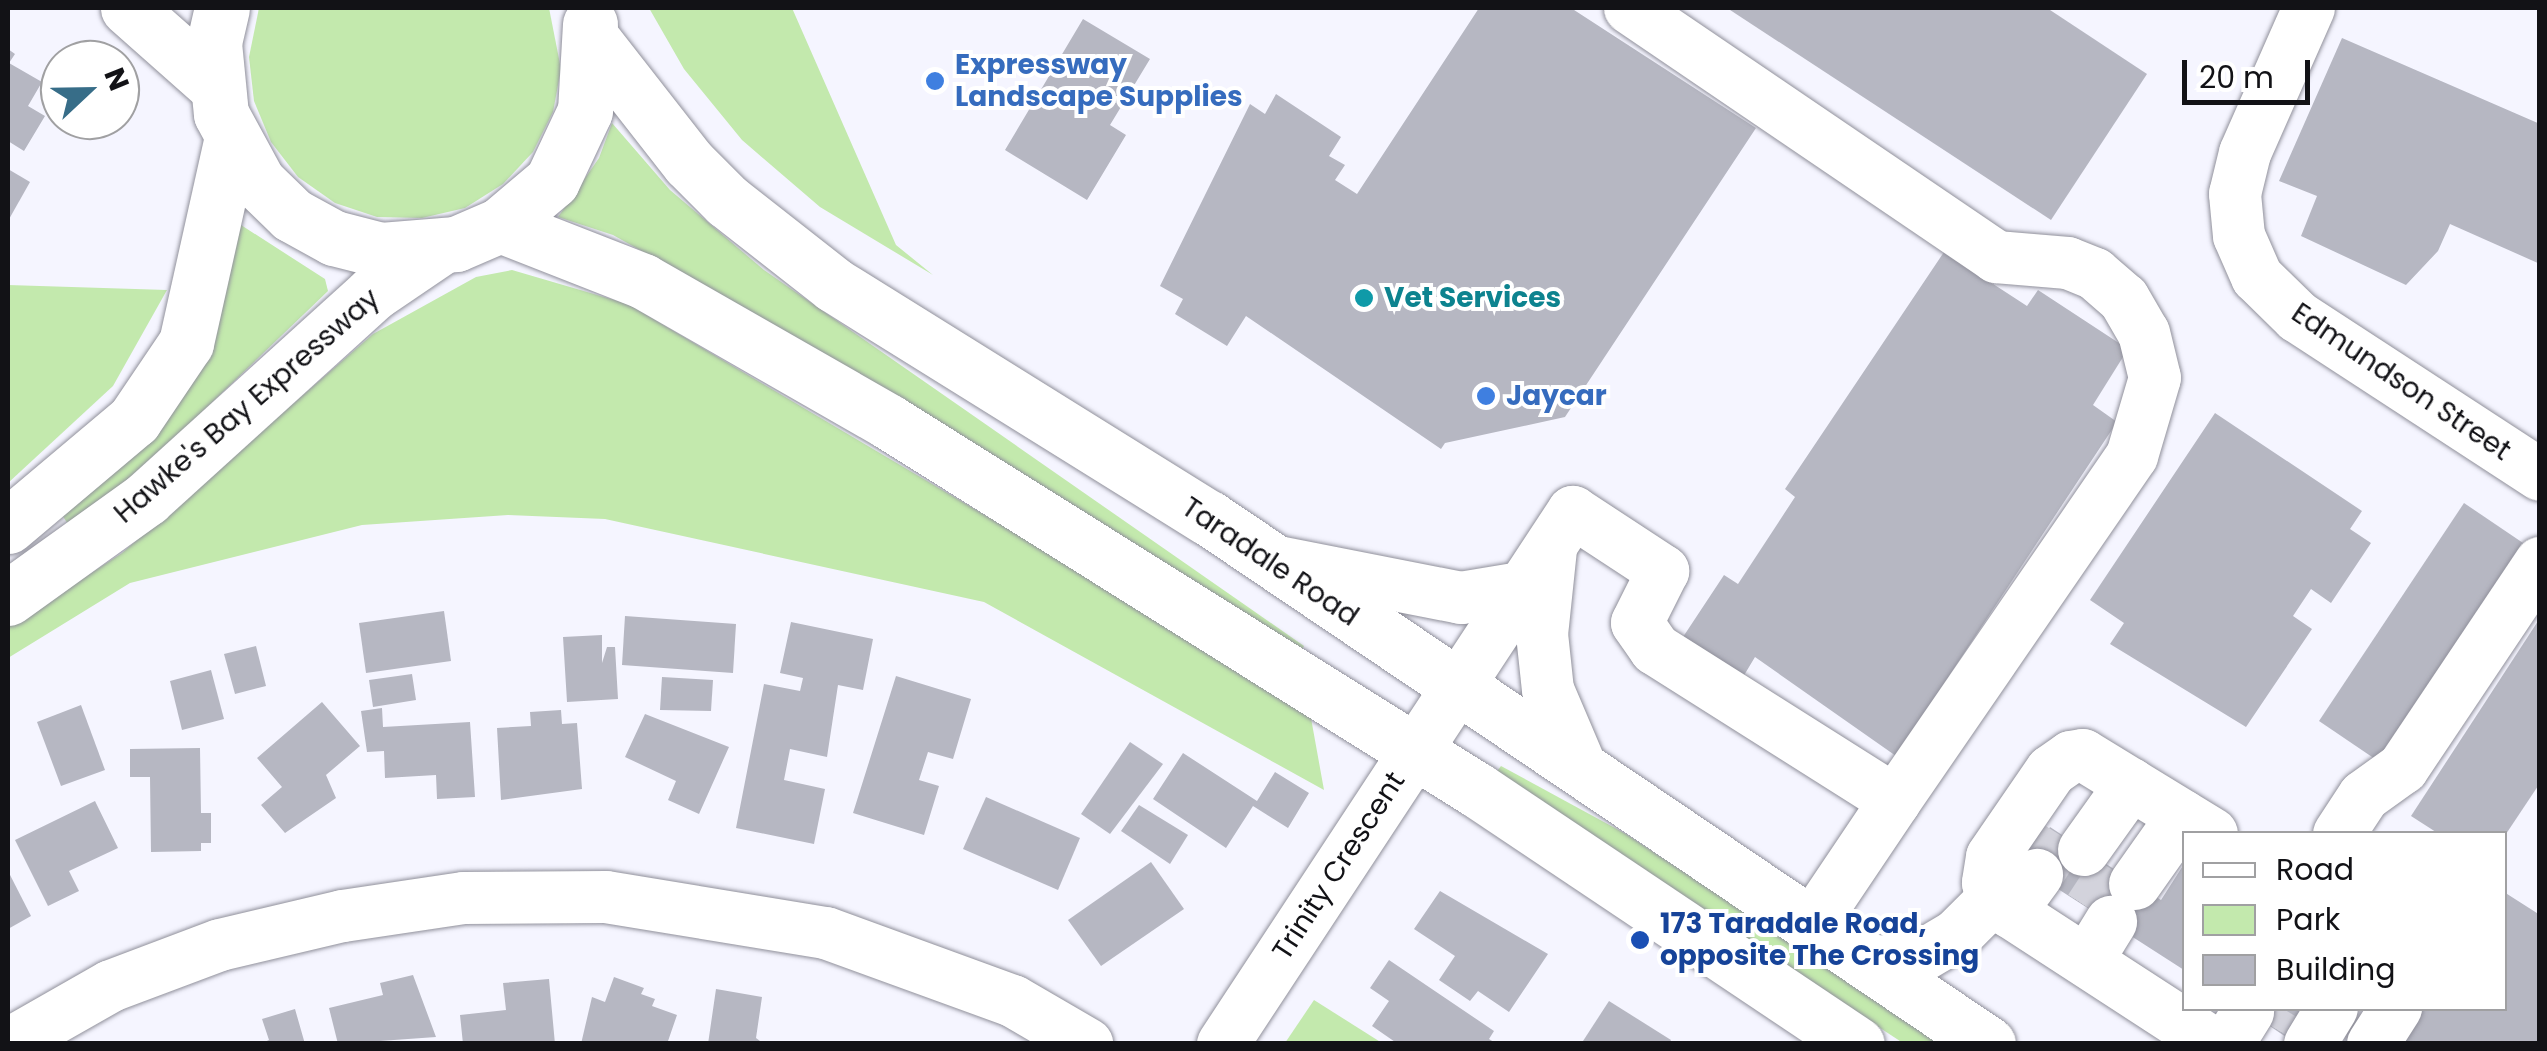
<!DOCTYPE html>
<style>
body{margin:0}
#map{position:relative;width:2547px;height:1051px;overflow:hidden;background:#f5f5ff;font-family:Poppins,sans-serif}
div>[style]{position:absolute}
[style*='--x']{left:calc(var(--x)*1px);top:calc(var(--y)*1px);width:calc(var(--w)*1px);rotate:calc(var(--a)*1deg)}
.green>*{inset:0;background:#c3e9ad}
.building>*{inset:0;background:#b6b7c2}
.minor-tunnel>*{height:52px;margin-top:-26px;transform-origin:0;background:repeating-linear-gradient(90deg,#d3d3dc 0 52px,transparent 0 78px)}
.roads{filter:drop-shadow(0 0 2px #90909b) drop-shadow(0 0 2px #90909b)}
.minor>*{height:52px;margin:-26px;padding:0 26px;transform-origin:26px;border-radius:26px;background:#fff}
.major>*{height:55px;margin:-27.5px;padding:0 27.5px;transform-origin:27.5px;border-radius:27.5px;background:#fff}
.highway>*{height:55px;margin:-27.5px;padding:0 27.5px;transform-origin:27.5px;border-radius:27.5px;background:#fff}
.dots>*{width:28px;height:28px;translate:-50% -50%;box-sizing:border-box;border:5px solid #fff;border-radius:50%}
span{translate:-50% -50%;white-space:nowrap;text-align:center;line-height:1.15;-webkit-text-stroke:8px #fff;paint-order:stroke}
.shop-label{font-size:28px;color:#366cbe;font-weight:700}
.left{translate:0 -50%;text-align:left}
.culture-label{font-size:28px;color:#0d838f;font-weight:700}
.street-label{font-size:28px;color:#121216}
.transit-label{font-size:28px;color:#164399;font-weight:700}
.frame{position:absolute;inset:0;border:10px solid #121216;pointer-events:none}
.legend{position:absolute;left:2182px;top:831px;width:325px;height:180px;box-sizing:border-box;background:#fff;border:2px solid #a0a0a2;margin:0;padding:12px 18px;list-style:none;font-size:30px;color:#121216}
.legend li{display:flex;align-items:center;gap:20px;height:50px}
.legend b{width:50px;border:2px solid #a0a0a2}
.north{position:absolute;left:40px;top:40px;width:100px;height:100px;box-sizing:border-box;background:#fff;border:2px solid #a0a0a2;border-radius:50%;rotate:68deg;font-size:28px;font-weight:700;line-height:40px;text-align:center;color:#121216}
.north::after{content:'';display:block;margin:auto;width:35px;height:45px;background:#376d88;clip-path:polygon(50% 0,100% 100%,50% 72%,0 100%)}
.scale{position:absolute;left:2182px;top:60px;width:128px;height:45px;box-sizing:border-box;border:5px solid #121216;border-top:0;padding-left:12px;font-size:30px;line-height:35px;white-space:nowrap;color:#121216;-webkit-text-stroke:8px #fff;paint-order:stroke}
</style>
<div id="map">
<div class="green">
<i style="clip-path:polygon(259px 8px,549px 8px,561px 69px,553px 112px,533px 152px,503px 184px,465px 208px,422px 218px,377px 217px,335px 203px,298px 177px,271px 142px,254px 101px,249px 57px)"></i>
<i style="clip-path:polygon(649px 8px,792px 8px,896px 245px,933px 275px,820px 207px,742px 140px,684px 69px)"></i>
<i style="clip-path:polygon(612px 123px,670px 190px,764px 270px,1304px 646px,1300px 654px,786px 332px,613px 235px,558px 217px,599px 158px)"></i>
<i style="clip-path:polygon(241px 225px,325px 279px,328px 291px,152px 460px,70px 527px,62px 515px,210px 334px)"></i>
<i style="clip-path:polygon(512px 270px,628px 304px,1309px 707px,1324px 790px,984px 602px,605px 519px,508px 515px,362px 525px,130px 583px,8px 658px,8px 627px,122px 553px,373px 334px,476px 277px)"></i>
<i style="clip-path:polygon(8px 285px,167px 290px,113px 386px,8px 483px)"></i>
<i style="clip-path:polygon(1501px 766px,1626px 834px,1944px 1043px,1903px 1043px,1494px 775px)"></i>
<i style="clip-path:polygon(1314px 1000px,1382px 1043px,1285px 1043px)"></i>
</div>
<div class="building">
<i style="clip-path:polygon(1479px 8px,1571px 8px,1756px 128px,1565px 417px,1445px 443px,1441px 449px,1246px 316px,1227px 346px,1175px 314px,1183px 299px,1160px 286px,1250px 104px,1265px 114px,1276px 94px,1341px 137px,1329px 156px,1345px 165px,1335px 180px,1357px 194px)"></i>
<i style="clip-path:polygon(1727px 8px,2047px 8px,2147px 74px,2051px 220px)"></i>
<i style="clip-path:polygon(1083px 19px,1150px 59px,1110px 125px,1126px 135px,1087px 200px,1005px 150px)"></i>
<i style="clip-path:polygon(2342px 38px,2540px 124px,2540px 264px,2450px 224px,2438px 251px,2406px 285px,2301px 236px,2317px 196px,2279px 181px)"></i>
<i style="clip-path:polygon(8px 49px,15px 54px,9px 63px,42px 82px,28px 106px,45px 116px,24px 151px,8px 141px)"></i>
<i style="clip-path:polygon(8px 169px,30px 182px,8px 221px)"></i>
<i style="clip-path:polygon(1944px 252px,2027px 306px,2038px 290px,2128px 349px,2093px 405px,2117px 422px,1896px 756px,1755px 657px,1743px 677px,1683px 637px,1724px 575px,1738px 584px,1795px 497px,1785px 489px)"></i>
<i style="clip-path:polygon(2215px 413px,2362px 511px,2350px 529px,2371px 543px,2331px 603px,2311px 589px,2293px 616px,2312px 629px,2246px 727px,2110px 644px,2124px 623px,2090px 600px)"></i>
<i style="clip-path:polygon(2464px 503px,2529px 547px,2378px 761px,2319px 721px)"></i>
<i style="clip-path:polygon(444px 611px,451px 661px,366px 673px,359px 623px)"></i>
<i style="clip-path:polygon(625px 616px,736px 624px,733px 673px,622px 665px)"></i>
<i style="clip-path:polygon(2540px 618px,2540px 783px,2506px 834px,2439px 834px,2411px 816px)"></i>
<i style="clip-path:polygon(791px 622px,873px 639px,863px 690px,838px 685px,827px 757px,790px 749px,784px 780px,825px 789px,814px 844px,736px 828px,764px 684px,800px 691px,803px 678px,780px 673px)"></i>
<i style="clip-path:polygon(602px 635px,602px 663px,607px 647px,615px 647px,618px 699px,567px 702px,563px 637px)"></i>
<i style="clip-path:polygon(256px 646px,266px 686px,235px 694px,224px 654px)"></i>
<i style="clip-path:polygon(211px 670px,224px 719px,182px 730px,170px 681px)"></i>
<i style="clip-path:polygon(412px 674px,416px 700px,373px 707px,369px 680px)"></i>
<i style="clip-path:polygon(896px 676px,971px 699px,953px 759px,928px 752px,919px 780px,939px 786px,924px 835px,853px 813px)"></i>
<i style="clip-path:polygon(662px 677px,713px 680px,711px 711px,660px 710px)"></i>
<i style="clip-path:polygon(322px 702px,360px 746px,326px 775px,336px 798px,285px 833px,261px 805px,282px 787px,257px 758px)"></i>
<i style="clip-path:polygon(81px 705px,105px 770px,61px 786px,37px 722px)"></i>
<i style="clip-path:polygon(382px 708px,383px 727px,470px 722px,475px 797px,437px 799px,436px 775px,385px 778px,384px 751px,367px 752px,361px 711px)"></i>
<i style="clip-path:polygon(561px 710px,562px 724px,577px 723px,582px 789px,501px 800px,497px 728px,531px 726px,530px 712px)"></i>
<i style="clip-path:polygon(645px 714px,729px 747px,699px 814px,668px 800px,676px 781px,625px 757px)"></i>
<i style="clip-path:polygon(1130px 742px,1163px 764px,1110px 834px,1081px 814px)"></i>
<i style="clip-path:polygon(200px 748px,201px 813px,211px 813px,211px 843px,201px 843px,201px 851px,151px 852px,150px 777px,130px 777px,130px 749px)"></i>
<i style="clip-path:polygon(1183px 753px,1257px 801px,1275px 772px,1309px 793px,1288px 828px,1253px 806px,1226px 848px,1153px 799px)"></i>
<i style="clip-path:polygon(986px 797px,1080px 838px,1058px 890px,963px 849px)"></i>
<i style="clip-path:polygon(95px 801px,118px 848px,69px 871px,79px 891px,48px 906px,15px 840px)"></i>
<i style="clip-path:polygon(1139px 805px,1188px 835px,1170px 864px,1121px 831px)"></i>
<i style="clip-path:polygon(2050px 827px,2161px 900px,2184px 864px,2184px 970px,2024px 867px)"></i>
<i style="clip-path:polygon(1151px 862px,1184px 909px,1101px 966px,1068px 920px)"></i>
<i style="clip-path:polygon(8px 871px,31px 916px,8px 929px)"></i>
<i style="clip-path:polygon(1440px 891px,1548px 954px,1509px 1012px,1478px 991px,1470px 1001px,1439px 980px,1455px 956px,1414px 929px)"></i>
<i style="clip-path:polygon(2504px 892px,2540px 915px,2540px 1044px,2355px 1044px,2412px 1008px,2504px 1008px)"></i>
<i style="clip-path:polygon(1389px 960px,1494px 1031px,1489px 1039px,1497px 1044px,1398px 1044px,1372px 1026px,1389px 1001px,1370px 988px)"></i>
<i style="clip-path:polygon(413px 975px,436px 1037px,338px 1044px,329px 1008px,383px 995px,380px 983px)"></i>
<i style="clip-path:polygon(614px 977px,644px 988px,641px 994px,655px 999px,652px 1006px,677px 1015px,667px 1044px,581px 1044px,592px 997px,605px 1002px)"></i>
<i style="clip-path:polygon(549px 979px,555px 1044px,463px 1044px,460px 1015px,506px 1010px,503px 983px)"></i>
<i style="clip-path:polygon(716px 989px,762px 997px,756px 1038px,764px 1044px,708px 1044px)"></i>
<i style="clip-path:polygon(1609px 1001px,1671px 1040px,1669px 1044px,1583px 1041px)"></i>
<i style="clip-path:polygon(2243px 1008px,2304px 1008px,2286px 1037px)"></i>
<i style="clip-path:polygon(295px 1009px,305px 1044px,260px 1044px,269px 1040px,262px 1019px)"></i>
</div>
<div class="minor-tunnel">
<i style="--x:2037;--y:875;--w:46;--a:-57.3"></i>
<i style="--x:2090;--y:909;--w:45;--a:-56.7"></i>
<i style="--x:2271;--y:1026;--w:21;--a:-59"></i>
</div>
<div class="roads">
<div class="minor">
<i style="--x:1630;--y:8;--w:443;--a:34.2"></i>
<i style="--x:1996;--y:257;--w:72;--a:4.8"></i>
<i style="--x:2068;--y:263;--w:29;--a:22"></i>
<i style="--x:2095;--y:274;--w:38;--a:41"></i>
<i style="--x:2124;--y:299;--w:39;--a:60"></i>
<i style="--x:2144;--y:333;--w:46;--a:76.3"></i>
<i style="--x:2155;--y:378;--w:81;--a:106.4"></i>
<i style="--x:2132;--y:456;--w:419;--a:124.5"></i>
<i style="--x:2309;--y:8;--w:158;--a:113.8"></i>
<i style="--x:2245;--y:153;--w:42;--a:103.7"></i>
<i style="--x:2235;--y:194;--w:42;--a:84.6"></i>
<i style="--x:2239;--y:236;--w:45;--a:66.3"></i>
<i style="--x:2257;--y:277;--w:57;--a:44.3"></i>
<i style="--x:2298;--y:317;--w:289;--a:33.1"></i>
<i style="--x:1551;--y:549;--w:85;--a:96"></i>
<i style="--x:1542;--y:634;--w:56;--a:83.9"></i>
<i style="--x:1548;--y:690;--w:89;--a:66.9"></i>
<i style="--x:1278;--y:562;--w:187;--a:11.1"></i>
<i style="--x:1461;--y:598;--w:61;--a:-9.5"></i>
<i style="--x:2212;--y:834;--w:151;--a:-148.5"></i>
<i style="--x:2083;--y:755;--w:12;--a:171"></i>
<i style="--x:2071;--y:757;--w:24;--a:145"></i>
<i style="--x:2051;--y:771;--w:104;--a:124.5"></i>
<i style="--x:1992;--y:857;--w:26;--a:99"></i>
<i style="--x:1988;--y:883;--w:17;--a:77"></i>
<i style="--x:1992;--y:900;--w:265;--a:33"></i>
<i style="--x:2339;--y:834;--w:45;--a:-56.7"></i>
<i style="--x:2364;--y:796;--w:48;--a:-35.7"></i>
<i style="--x:2403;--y:768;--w:247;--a:-56.2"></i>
<i style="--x:2084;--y:850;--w:81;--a:-54.5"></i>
<i style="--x:2135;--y:884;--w:83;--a:-54.8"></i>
<i style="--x:2010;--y:912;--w:46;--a:-53.9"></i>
<i style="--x:1855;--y:955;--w:25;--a:16"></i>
<i style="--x:1879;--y:962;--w:41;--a:-7"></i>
<i style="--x:1920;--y:957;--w:43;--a:-30.7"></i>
<i style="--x:1957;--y:935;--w:49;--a:-45"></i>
<i style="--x:2087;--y:961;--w:46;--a:-58.4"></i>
<i style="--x:9;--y:1044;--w:117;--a:-29.6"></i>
<i style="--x:111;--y:986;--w:116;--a:-20.6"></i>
<i style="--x:220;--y:945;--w:126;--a:-13.3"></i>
<i style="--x:343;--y:916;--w:122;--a:-8.5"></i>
<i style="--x:464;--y:898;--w:142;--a:-0.4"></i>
<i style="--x:606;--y:897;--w:223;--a:9.3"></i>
<i style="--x:826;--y:933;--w:199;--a:20"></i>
<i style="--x:1013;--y:1001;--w:86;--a:30.2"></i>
<i style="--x:1223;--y:1044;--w:637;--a:-56.66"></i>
<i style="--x:1573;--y:512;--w:108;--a:33.2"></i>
<i style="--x:1663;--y:571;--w:58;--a:116.6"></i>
<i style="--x:1637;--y:623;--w:32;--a:55"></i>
<i style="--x:1655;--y:649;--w:284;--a:32.3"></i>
<i style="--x:1895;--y:801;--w:151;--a:123.9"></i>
<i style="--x:2228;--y:1044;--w:38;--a:-58"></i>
<i style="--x:2310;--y:1044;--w:42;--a:-58.6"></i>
<i style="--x:2373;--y:1044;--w:43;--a:-57.4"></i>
</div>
<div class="major">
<i style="--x:128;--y:8;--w:116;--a:41.5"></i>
</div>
<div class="highway">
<i style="--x:222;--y:8;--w:36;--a:103"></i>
<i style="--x:214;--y:43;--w:71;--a:84.4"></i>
<i style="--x:221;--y:114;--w:77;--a:61.4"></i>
<i style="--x:258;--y:182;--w:47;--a:44.1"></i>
<i style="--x:292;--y:215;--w:48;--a:28.7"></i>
<i style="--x:334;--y:238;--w:49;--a:14.3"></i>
<i style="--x:381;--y:250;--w:75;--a:-4.6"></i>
<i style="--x:456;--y:244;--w:48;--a:-23.4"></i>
<i style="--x:500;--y:225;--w:68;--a:-40.2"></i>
<i style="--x:552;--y:181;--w:77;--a:-64.8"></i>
<i style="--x:585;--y:111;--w:87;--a:-86.7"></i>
<i style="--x:592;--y:39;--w:157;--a:52"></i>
<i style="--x:689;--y:163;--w:54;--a:45"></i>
<i style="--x:727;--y:201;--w:136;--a:38.1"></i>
<i style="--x:834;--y:285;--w:441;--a:31.9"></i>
<i style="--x:1209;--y:518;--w:940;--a:34.03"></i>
<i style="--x:500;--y:225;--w:154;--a:21.4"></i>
<i style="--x:643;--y:281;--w:284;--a:29.8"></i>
<i style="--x:889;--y:422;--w:694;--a:32.04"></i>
<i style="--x:1477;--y:790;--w:457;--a:33.8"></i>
<i style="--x:8;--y:526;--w:165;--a:-40.1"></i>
<i style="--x:134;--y:420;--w:93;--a:-56"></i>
<i style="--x:186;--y:343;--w:206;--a:-77.4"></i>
<i style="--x:8;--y:598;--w:171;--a:-35.7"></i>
<i style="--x:147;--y:498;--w:305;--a:-42.2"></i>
<i style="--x:373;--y:293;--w:78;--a:-34.1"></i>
</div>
</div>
<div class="dots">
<i style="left:935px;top:81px;background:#3f7fe0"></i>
<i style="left:1364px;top:298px;background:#0f9aa8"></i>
<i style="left:1486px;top:396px;background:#3f7fe0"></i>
<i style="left:1640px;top:940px;background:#1a4fb4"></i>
</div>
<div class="shop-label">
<span class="left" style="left:955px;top:81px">Expressway<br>Landscape Supplies</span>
<span class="left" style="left:1506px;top:396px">Jaycar</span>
</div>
<div class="culture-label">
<span class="left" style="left:1384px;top:298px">Vet Services</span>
</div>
<div class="street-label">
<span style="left:2401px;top:382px;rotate:34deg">Edmundson Street</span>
<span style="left:247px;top:406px;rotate:-41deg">Hawke's Bay Expressway</span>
<span style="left:1270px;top:562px;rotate:34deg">Taradale Road</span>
<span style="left:1339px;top:866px;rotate:-57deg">Trinity Crescent</span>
</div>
<div class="transit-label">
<span class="left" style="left:1660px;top:940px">173 Taradale Road,<br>opposite The Crossing</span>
</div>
<div class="frame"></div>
<ul class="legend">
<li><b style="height:12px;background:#fff"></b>Road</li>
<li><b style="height:28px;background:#c3e9ad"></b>Park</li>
<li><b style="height:28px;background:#b6b7c2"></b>Building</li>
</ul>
<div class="north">N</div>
<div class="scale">20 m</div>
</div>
